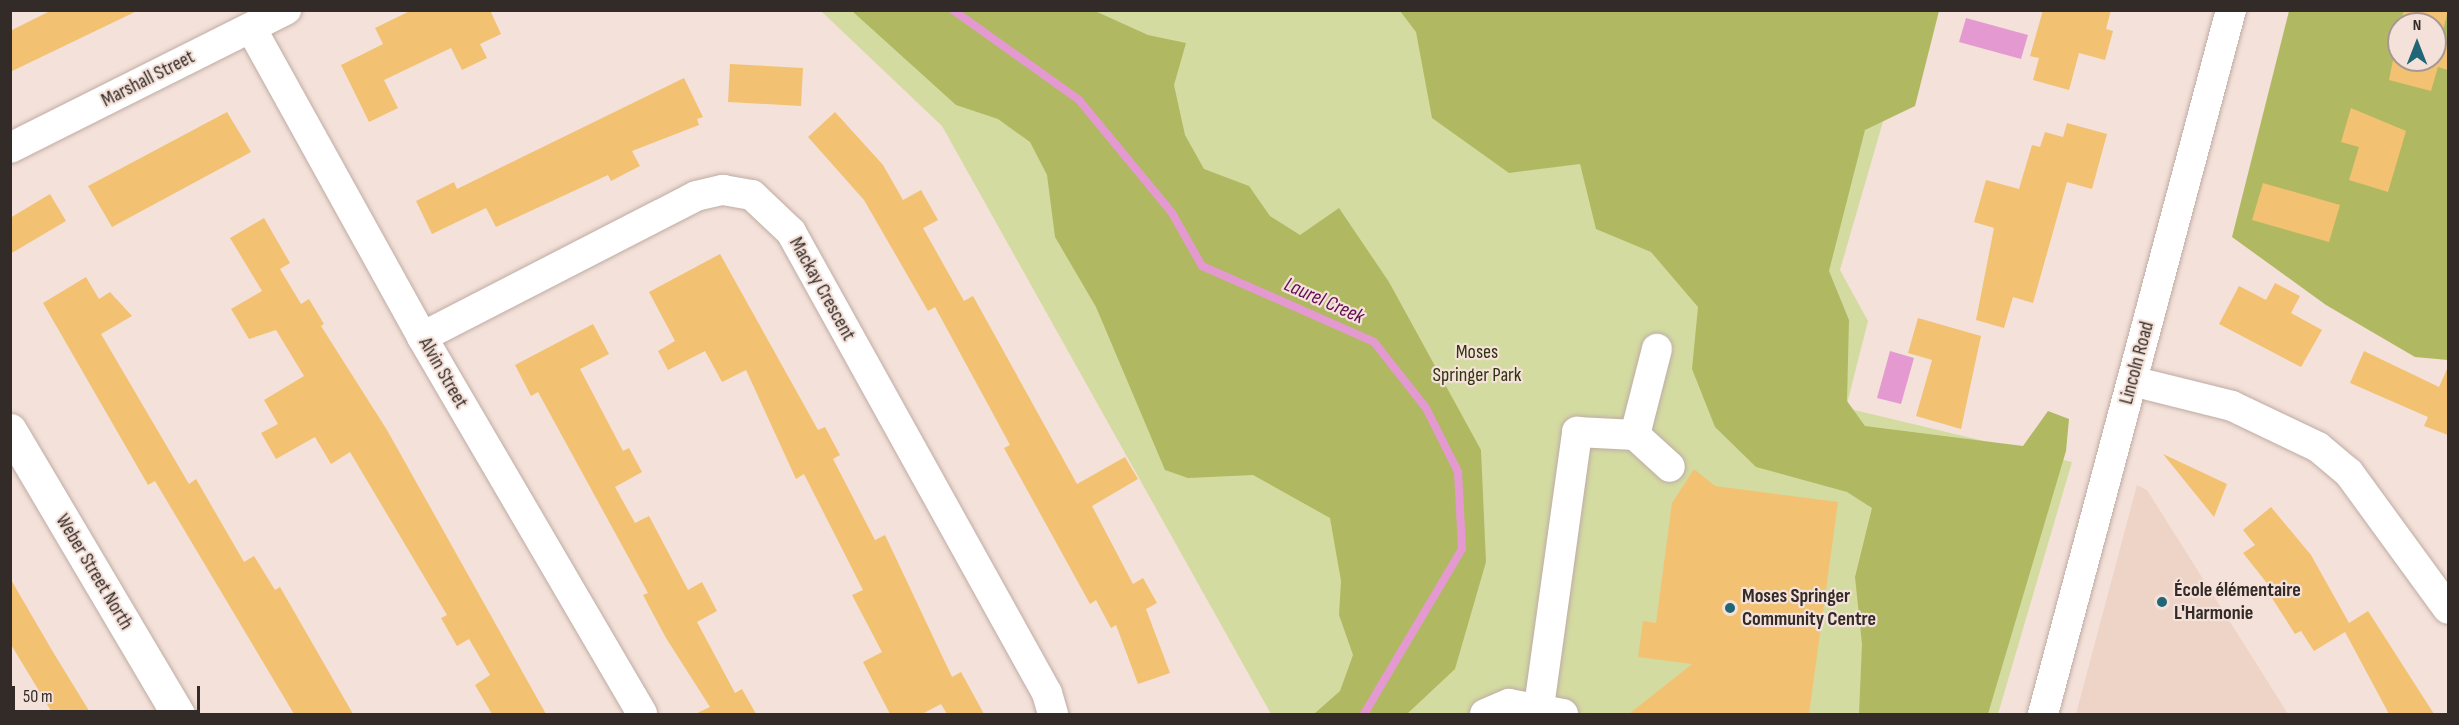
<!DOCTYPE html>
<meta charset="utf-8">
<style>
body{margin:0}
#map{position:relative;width:2459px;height:725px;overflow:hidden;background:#f4e1d9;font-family:"Sofia Sans Condensed",sans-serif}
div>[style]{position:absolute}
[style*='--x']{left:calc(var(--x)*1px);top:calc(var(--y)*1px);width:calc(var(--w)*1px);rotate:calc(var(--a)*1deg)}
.built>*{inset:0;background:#eed3c7}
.green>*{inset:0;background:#d4dba1}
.forest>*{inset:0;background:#b0b961}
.water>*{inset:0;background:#e49ad1}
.stream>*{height:8px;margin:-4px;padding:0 4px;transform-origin:4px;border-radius:4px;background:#e49ad1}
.building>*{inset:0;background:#f2c272}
.roads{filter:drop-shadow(0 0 2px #beaca4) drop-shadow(0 0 2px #beaca4)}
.minor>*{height:30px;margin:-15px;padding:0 15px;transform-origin:15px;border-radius:15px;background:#fff}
.major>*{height:33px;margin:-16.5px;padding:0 16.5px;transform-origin:16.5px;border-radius:16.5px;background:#fff}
.dots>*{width:16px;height:16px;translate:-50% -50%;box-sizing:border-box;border:3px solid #f4e1d9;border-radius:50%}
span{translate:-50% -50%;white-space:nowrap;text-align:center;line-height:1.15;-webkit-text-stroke:4.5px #f4e1d9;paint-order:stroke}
.street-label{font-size:20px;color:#332b28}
.park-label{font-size:20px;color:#31340e}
.poi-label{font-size:20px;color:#332b28;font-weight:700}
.left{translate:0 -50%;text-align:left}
.water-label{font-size:21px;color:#640d55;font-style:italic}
.frame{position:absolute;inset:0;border:12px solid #332b28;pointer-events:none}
.north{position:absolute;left:2387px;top:12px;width:60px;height:60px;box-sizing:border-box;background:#f4e1d9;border:2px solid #a79892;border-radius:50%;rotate:0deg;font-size:16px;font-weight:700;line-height:24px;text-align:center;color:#332b28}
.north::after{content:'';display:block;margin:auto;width:21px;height:27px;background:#216677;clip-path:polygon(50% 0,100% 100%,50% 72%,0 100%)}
.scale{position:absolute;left:12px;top:686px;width:188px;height:27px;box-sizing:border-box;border:3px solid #332b28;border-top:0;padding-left:8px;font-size:18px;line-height:21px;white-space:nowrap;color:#332b28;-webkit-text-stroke:4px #f4e1d9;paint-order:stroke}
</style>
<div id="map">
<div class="built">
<i style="clip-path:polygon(2137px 485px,2147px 490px,2288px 714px,2076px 714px)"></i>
</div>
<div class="green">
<i style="clip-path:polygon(821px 11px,1915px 11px,1840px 270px,1868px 321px,1846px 408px,2072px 462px,1998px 714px,1271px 714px,942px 126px)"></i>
</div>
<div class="forest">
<i style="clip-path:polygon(852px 11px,1095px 11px,1148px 35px,1186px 43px,1174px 85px,1185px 135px,1204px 169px,1249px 186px,1270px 216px,1300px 235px,1339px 208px,1389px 282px,1481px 450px,1486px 562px,1455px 669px,1407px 714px,1314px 714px,1340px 691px,1353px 655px,1339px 615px,1341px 581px,1330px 518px,1253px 475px,1188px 478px,1165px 470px,1096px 307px,1055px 237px,1047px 175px,1030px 142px,998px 119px,956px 105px)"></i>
<i style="clip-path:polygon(1400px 11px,1939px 11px,1915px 106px,1865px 130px,1829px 271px,1849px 320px,1847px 401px,1865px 426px,2023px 446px,2048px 411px,2069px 419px,2066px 451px,1988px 714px,1859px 714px,1862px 644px,1855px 577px,1872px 508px,1847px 492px,1756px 467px,1715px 427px,1692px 369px,1698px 307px,1651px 252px,1596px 229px,1580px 164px,1509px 173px,1432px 118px,1416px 32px)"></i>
<i style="clip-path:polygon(evenodd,2289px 11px,2448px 11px,2448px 360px,2415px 357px,2326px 305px,2232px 237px,2289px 11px,2399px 24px,2435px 24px,2435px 60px,2399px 60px,2399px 24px)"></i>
</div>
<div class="water">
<i style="clip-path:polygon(1966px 18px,2028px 35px,2021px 59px,1959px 42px)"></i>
<i style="clip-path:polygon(1890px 351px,1914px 358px,1901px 404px,1877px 398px)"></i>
</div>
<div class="stream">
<i style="--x:953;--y:10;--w:155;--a:35.5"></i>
<i style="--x:1079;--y:100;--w:146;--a:50.5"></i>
<i style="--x:1172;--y:213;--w:61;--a:60.5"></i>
<i style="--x:1202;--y:266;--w:188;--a:23.8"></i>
<i style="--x:1374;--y:342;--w:84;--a:51.8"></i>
<i style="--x:1426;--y:408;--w:72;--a:63.4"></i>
<i style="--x:1458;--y:472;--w:77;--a:87"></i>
<i style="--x:1462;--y:549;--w:192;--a:120.7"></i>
</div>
<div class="building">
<i style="clip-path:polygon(52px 10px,139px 10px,10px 72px,10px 31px)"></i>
<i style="clip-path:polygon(412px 10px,490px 10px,501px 34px,480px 44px,487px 58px,462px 70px,451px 48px,384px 80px,398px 108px,369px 122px,341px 65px,383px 44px,375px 28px)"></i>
<i style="clip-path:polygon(2043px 10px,2111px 10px,2106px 29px,2113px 31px,2105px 60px,2079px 53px,2069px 90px,2033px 80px,2039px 58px,2030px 56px)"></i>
<i style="clip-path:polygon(2404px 10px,2448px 10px,2440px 43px,2448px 45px,2448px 70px,2438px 67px,2431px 91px,2389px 80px,2399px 30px,2399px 60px,2435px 60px,2435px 24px,2401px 24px)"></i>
<i style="clip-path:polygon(730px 64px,803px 68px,801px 106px,728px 102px)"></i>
<i style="clip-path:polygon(684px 78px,703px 117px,697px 119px,699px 125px,632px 151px,640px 166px,611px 181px,608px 175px,496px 227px,486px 208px,432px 234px,416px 201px,454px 182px,457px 189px)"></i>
<i style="clip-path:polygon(2351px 108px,2406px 131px,2388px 192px,2349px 180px,2359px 147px,2341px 142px)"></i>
<i style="clip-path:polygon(227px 112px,251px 152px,112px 227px,88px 186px)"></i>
<i style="clip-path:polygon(835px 112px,883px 165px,903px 200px,921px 190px,938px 220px,923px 228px,964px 301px,973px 296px,1077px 484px,1125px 457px,1138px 479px,1092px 506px,1133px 584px,1143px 578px,1157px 603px,1146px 609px,1170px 673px,1138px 684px,1116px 625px,1111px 628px,1096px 600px,1090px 604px,1004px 448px,1010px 445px,935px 307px,928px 311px,864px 200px,808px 137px)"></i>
<i style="clip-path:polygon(2067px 123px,2107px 134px,2092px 189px,2067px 182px,2033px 303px,2013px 297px,2004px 328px,1976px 320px,1994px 228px,1974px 222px,1986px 180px,2019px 189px,2032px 145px,2040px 147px,2045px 132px,2063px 137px)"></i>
<i style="clip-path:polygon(2263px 183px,2340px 205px,2329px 242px,2252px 220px)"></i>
<i style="clip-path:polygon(50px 194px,66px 221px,10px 254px,10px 218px)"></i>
<i style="clip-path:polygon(264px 218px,290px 263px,280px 269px,301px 304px,309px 299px,324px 324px,321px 326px,387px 430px,546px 714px,492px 714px,475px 685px,490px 675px,469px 639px,457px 646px,441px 618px,447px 615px,350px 452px,331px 464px,315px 437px,276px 459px,261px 433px,278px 424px,264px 400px,304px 376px,276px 330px,249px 339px,231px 309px,262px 291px,230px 238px)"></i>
<i style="clip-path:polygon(720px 254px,818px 430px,825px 427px,840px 455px,833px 459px,875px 540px,885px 535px,952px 677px,961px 672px,984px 714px,947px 714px,941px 704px,922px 714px,890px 714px,863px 662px,882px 652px,852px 595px,863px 590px,804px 474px,796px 479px,746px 370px,722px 382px,705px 351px,668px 370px,658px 351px,675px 341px,649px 292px)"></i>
<i style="clip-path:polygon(86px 277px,99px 299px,110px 292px,132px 316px,101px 334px,189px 484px,196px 479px,244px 562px,254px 556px,275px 590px,280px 587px,353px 714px,294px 714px,155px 481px,148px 485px,43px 303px)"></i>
<i style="clip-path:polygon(2275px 283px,2300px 296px,2291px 313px,2322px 330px,2301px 367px,2219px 324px,2239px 286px,2266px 300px)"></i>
<i style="clip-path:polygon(1918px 318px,1981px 336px,1961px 429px,1916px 416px,1932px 360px,1908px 353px)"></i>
<i style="clip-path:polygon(593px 324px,609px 354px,580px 369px,623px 451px,629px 448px,642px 472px,615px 487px,635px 523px,649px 516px,688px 590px,702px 582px,717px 611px,697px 622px,735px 693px,742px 689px,756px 714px,695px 714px,710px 707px,666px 638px,643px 595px,648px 593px,538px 392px,531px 396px,515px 365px)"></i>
<i style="clip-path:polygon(2364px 351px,2439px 387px,2448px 367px,2448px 435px,2424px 426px,2428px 417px,2350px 383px)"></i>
<i style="clip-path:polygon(2163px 454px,2227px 484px,2214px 517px)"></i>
<i style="clip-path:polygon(1694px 469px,1715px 486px,1838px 502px,1809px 714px,1629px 714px,1692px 664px,1638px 657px,1643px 621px,1656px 623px,1672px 503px)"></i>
<i style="clip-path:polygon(2271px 507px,2311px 555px,2349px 623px,2368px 611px,2434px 714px,2389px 714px,2345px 632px,2314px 651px,2301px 631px,2295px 634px,2270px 595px,2274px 592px,2243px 553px,2255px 545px,2243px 530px)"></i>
<i style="clip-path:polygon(10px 578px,53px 652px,91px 714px,53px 714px,10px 643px)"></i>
</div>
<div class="roads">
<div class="minor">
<i style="--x:251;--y:28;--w:353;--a:61"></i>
<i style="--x:422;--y:337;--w:436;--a:59.7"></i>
<i style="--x:10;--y:148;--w:309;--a:-26.6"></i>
<i style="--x:422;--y:337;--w:308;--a:-27.2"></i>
<i style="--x:696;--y:196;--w:28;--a:-13"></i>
<i style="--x:723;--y:190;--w:29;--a:10"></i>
<i style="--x:752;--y:195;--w:54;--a:43.5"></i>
<i style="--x:791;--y:232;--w:527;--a:60.96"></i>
<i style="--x:1047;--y:693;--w:22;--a:74"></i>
<i style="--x:2132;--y:381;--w:103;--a:14"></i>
<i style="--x:2232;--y:406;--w:95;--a:25.5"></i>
<i style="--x:2318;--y:447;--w:40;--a:40"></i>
<i style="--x:2349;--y:473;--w:168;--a:53.9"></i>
<i style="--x:1635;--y:435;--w:89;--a:-75.7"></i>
<i style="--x:1539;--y:707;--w:278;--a:-82.1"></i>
<i style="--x:1577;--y:432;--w:58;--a:3"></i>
<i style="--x:1635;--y:435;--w:47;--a:42.4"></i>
<i style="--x:1485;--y:714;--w:26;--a:-23"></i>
<i style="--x:1509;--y:704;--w:55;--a:10.5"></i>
<i style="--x:2043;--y:714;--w:729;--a:-75.05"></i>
</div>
<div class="major">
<i style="--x:10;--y:430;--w:330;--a:59.4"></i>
</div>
</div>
<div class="dots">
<i style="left:2162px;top:602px;background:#216677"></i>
<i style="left:1730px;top:608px;background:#216677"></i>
</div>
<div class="street-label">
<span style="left:148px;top:79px;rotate:-27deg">Marshall Street</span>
<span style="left:822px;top:289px;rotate:61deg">Mackay Crescent</span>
<span style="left:2137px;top:363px;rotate:-75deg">Lincoln Road</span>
<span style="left:443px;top:373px;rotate:60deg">Alvin Street</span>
<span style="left:94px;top:572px;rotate:59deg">Weber Street North</span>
</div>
<div class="park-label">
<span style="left:1477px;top:364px">Moses<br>Springer Park</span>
</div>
<div class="poi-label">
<span class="left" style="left:2174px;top:602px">École élémentaire<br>L'Harmonie</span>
<span class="left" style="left:1742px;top:608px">Moses Springer<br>Community Centre</span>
</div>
<div class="water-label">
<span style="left:1324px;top:301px;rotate:24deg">Laurel Creek</span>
</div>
<div class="frame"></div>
<div class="north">N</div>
<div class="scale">50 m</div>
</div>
